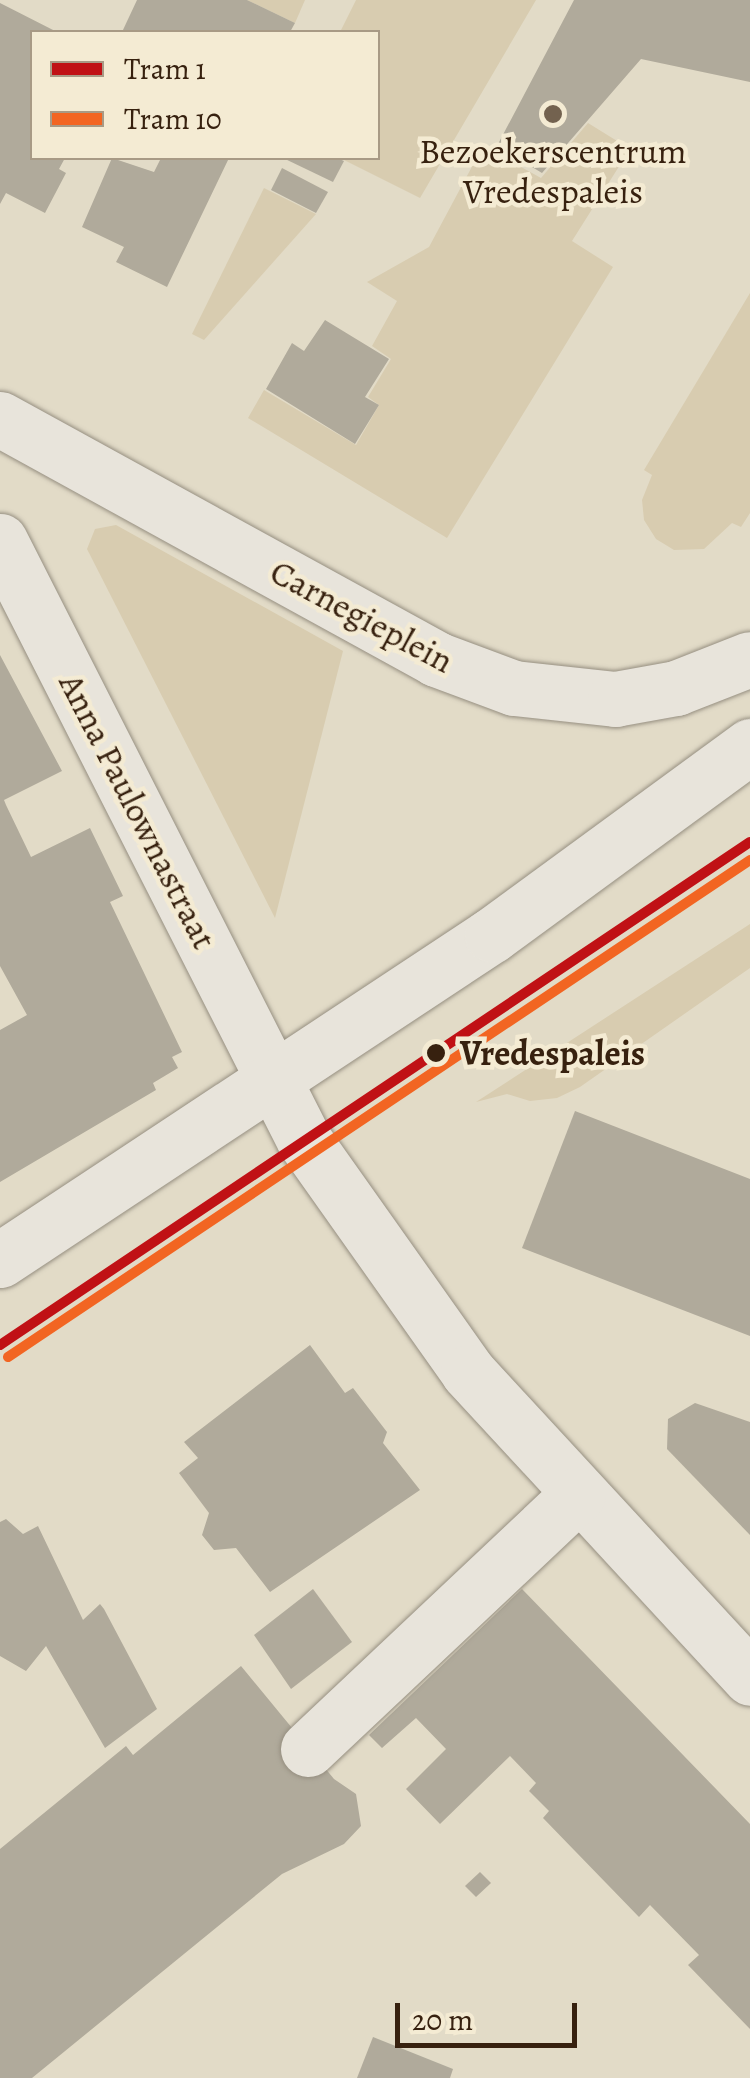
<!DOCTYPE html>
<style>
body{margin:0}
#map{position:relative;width:750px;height:2078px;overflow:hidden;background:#e2dbc7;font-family:Alegreya,serif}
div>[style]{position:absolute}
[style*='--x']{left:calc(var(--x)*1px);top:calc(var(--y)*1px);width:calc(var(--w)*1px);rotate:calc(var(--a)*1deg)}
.green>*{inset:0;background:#d8ccb0}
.building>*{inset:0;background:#b0aa9b}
.roads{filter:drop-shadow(0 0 2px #968f81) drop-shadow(0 0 2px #968f81)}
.minor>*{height:55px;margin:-27.5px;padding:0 27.5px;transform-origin:27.5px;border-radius:27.5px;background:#e8e4db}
.tram-1>*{height:10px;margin:-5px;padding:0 5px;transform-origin:5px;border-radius:5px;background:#c01115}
.tram-2>*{height:10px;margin:-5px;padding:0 5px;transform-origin:5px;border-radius:5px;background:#f26522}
.dots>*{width:28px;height:28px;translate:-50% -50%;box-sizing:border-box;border:5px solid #f4ebd3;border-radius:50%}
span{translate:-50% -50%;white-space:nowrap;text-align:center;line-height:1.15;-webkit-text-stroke:9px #f4ebd3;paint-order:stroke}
.poi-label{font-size:35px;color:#37210f}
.street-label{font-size:35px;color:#37210f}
.stop-label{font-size:35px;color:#37210f;font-weight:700}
.left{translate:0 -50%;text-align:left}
.legend{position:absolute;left:30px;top:30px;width:350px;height:130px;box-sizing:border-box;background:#f4ebd3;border:2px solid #a89a85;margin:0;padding:12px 18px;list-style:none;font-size:30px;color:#37210f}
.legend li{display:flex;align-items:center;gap:20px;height:50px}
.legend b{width:50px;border:2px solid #a89a85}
.scale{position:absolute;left:395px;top:2003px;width:182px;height:45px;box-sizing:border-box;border:5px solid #37210f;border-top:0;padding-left:12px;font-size:30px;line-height:35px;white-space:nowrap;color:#37210f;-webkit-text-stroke:8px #f4ebd3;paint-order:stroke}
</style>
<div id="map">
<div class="green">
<i style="clip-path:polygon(247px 0,305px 0,295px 23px)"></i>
<i style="clip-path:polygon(356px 0,536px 0,420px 198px,340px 158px,378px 158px,378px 32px,340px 32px)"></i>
<i style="clip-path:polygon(588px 123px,630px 149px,572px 241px,613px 267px,447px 538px,248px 418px,264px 390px,356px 445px,379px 405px,368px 397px,391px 359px,372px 346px,397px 301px,367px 282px,429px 247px,483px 146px,541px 178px)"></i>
<i style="clip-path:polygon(264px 188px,316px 214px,204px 340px,192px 334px)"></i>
<i style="clip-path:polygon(750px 293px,750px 513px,741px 527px,732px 523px,704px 549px,674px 550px,656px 539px,644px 520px,642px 500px,652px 475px,644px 470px)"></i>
<i style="clip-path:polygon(116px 525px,343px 651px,275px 918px,87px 549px,95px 529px)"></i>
<i style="clip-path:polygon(750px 924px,750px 968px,580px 1087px,557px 1098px,530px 1101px,507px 1094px,476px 1102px)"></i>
</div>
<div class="building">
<i style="clip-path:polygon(137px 0,247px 0,295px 23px,290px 32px,122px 32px)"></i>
<i style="clip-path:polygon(574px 0,750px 0,750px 82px,641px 59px,542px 173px,497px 146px)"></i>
<i style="clip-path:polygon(0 3px,57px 32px,32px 32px,32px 158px,65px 158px,59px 169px,66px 173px,45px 213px,6px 193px,0 204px)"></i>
<i style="clip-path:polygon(112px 158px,154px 172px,161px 158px,229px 158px,167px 287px,116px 262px,124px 247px,82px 227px)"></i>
<i style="clip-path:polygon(283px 158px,337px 158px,344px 161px,333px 182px)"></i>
<i style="clip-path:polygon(282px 168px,328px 192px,316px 213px,271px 190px)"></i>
<i style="clip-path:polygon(325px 320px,389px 359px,365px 397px,379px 405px,355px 444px,266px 389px,292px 343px,304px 351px)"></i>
<i style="clip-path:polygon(0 655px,62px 771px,4px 800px,6px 805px,31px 857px,90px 828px,123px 896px,110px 902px,182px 1052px,172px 1057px,178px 1068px,153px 1083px,156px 1090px,0 1182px,0 1030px,27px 1015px,0 966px)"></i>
<i style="clip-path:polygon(575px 1111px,750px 1179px,750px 1336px,522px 1248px)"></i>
<i style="clip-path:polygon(310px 1345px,345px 1393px,353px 1388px,387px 1432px,383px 1443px,420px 1490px,270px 1592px,236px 1548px,214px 1550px,202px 1535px,209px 1513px,179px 1473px,198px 1458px,184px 1442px)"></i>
<i style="clip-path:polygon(695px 1403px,750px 1422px,750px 1535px,667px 1449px,668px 1419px)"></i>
<i style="clip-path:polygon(6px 1519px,23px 1534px,38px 1526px,83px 1620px,100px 1604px,104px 1609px,157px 1709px,105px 1748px,46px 1646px,26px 1671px,0 1656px,0 1522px)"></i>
<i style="clip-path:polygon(313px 1589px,352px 1642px,291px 1689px,254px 1635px)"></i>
<i style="clip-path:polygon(522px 1589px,750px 1824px,750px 2029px,688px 1965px,699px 1955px,650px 1905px,639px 1917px,543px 1818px,549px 1811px,529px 1791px,536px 1783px,510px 1756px,440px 1824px,406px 1789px,446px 1749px,416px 1718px,382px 1748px,369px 1735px)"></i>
<i style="clip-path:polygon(241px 1666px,334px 1779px,356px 1794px,361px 1826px,344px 1844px,282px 1874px,32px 2078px,0 2078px,0 1849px,126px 1746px,133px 1755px)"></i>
<i style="clip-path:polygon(480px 1872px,491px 1883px,476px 1897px,465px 1886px)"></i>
<i style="clip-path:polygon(373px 2037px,453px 2069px,450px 2078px,357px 2078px)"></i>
</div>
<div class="roads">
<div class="minor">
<i style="--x:0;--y:419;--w:498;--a:28.8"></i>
<i style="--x:436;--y:659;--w:83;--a:20.4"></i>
<i style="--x:514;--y:688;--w:102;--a:6.2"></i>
<i style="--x:615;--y:699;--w:62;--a:-10.2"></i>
<i style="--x:676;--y:688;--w:79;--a:-21.4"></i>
<i style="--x:0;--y:541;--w:672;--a:63.09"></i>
<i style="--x:304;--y:1140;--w:284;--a:54.7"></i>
<i style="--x:468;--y:1372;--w:416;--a:47.3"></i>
<i style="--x:0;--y:1260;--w:590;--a:-33.45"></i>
<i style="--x:492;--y:935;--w:320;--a:-36.2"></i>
<i style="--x:308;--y:1749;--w:371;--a:-43.3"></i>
</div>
</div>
<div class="tram-1">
<i style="--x:0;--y:1345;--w:903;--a:-33.85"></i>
</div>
<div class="tram-2">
<i style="--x:8;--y:1357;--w:893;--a:-33.81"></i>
</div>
<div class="dots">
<i style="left:553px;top:114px;background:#73624f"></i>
<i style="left:436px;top:1053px;background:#37210f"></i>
</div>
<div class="poi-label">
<span style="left:553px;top:171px">Bezoekerscentrum<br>Vredespaleis</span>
</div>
<div class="street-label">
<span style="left:362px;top:616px;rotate:28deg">Carnegieplein</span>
<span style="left:138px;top:811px;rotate:63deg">Anna Paulownastraat</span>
</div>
<div class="stop-label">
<span class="left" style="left:460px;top:1053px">Vredespaleis</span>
</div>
<ul class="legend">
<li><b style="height:12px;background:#c01115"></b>Tram 1</li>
<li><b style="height:12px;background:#f26522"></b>Tram 10</li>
</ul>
<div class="scale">20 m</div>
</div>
